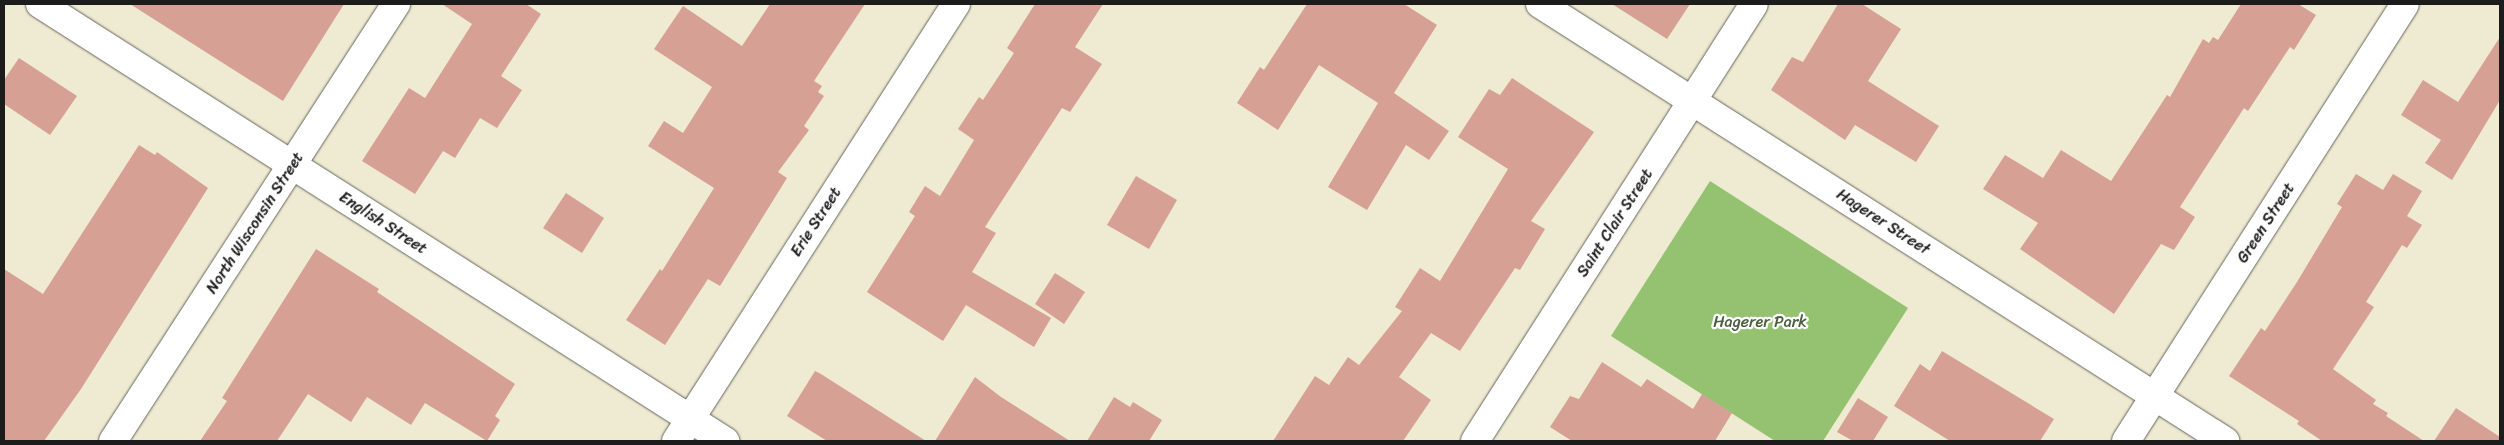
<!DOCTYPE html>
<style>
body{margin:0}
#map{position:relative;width:2504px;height:445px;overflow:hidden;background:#efebd3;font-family:Sriracha,sans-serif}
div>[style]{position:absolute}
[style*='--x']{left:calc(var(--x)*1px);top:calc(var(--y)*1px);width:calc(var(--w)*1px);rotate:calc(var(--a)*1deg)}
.green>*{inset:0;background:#94c271}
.building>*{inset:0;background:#d6a094}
.roads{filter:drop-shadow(0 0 1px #66645c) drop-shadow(0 0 1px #66645c)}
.minor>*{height:28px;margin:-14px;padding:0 14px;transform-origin:14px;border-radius:14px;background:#fff}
span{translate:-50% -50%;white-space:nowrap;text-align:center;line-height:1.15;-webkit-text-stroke:4.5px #fff;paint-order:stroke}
.street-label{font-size:16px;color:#1c1c1c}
.park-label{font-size:16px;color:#4c5e3e}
.frame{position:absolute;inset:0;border:5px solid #1c1c1c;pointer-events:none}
</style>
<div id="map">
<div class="green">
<i style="clip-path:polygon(1710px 181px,1908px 308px,1823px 441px,1775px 441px,1611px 336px)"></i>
</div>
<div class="building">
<i style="clip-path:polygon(130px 4px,344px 4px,283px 101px)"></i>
<i style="clip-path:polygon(442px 4px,526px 4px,541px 14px,501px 76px,522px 90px,497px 128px,480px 118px,455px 158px,443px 151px,415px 194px,362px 161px,409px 88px,425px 98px,472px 24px)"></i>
<i style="clip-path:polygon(770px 4px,865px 4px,814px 81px,822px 86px,818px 92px,824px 96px,804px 126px,809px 130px,778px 172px,787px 178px,720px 286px,708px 279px,665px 345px,626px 320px,660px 269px,662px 271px,714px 188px,648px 146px,664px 121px,683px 133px,712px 87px,654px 49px,683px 6px,742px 46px)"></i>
<i style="clip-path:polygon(1035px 4px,1103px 4px,1075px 47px,1102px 64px,1070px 112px,1062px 108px,985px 227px,996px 233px,972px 272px,1051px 318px,1034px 347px,966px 305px,943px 341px,867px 292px,915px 216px,909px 212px,925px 186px,940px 196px,974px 140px,958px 129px,979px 97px,983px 100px,1014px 53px,1007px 48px)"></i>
<i style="clip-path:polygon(1307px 4px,1404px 4px,1437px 25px,1394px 93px,1449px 131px,1429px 160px,1406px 145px,1367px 210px,1328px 187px,1378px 103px,1319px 65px,1278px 130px,1237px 103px,1260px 67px,1264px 70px)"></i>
<i style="clip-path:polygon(1612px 4px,1690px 4px,1667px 39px)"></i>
<i style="clip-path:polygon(1838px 4px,1862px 4px,1901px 29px,1868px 81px,1939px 126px,1916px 162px,1855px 125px,1845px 140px,1771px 90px,1792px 57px,1803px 62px)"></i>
<i style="clip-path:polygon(2241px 4px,2298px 4px,2316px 15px,2294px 50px,2290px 47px,2248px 111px,2244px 108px,2180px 207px,2195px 217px,2174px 250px,2161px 244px,2114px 314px,2020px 249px,2038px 223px,1983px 189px,2005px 155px,2043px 178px,2061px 150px,2111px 181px,2167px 95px,2170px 97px,2203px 39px,2209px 43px,2213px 37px,2218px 40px)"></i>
<i style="clip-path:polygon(2500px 37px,2500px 100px,2452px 180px,2425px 163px,2441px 140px,2401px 115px,2423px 80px,2458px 102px)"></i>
<i style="clip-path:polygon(19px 58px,77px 96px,50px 135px,4px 104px,4px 80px)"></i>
<i style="clip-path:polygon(1512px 78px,1594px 132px,1531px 221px,1545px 229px,1520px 270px,1515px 268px,1460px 351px,1431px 333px,1399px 377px,1431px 400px,1403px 441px,1273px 441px,1315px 376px,1329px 385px,1348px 357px,1359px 365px,1402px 311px,1395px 307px,1420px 268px,1440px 281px,1508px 169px,1458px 137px,1489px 89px,1500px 95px)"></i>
<i style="clip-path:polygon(139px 145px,155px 155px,157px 152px,208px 188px,81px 389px,44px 441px,4px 441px,4px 269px,43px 294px)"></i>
<i style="clip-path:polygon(2356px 174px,2383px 190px,2393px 174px,2422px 191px,2407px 216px,2422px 225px,2407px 248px,2402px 245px,2366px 302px,2374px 307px,2333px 369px,2376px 400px,2373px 404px,2388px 413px,2386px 416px,2424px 441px,2322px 441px,2297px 424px,2299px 421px,2229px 376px,2261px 328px,2265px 331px,2297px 282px,2342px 207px,2337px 204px)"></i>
<i style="clip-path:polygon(1136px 176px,1177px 200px,1149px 249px,1107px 225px)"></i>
<i style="clip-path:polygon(566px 193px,604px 218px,582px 253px,543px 228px)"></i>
<i style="clip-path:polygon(316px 249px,379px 289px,377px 292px,515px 384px,495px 416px,500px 420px,487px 441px,425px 403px,411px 425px,367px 397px,351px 422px,308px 394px,277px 441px,200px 441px,227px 401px,222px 398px)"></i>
<i style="clip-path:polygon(1055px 273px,1085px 292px,1064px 324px,1035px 304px)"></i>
<i style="clip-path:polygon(1942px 351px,2054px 419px,2040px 441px,1950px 441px,1894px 406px,1920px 364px,1930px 371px)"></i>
<i style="clip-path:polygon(1602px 362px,1641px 387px,1647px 379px,1693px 409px,1702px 394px,1732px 413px,1715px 441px,1572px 441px,1550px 427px,1570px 396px,1579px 399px)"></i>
<i style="clip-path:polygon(815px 371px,821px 374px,926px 441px,827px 441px,787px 416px)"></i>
<i style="clip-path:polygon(975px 377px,1001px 397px,1070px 441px,935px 441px)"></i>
<i style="clip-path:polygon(1114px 397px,1130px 407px,1133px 402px,1162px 420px,1149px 441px,1087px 441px)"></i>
<i style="clip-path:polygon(1858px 398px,1888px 417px,1873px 441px,1853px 441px,1837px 432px)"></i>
<i style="clip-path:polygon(2456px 408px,2500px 437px,2500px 441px,2434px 441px)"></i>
</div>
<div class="roads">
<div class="minor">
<i style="--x:40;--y:4;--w:813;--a:32.54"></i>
<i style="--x:1540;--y:4;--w:813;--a:32.54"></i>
<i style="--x:113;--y:441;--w:521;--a:-57.07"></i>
<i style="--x:676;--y:441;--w:519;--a:-57.35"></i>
<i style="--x:1475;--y:441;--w:518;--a:-57.44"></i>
<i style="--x:2126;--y:441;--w:518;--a:-57.44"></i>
</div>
</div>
<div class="street-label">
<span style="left:816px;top:222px;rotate:-57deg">Erie Street</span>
<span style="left:1883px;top:222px;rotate:33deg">Hagerer Street</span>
<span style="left:255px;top:223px;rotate:-57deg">North Wisconsin Street</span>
<span style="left:383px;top:223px;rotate:33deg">English Street</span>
<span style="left:1615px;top:223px;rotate:-57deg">Saint Clair Street</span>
<span style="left:2266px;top:223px;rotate:-57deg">Green Street</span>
</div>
<div class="park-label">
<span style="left:1760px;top:322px">Hagerer Park</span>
</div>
<div class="frame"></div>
</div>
